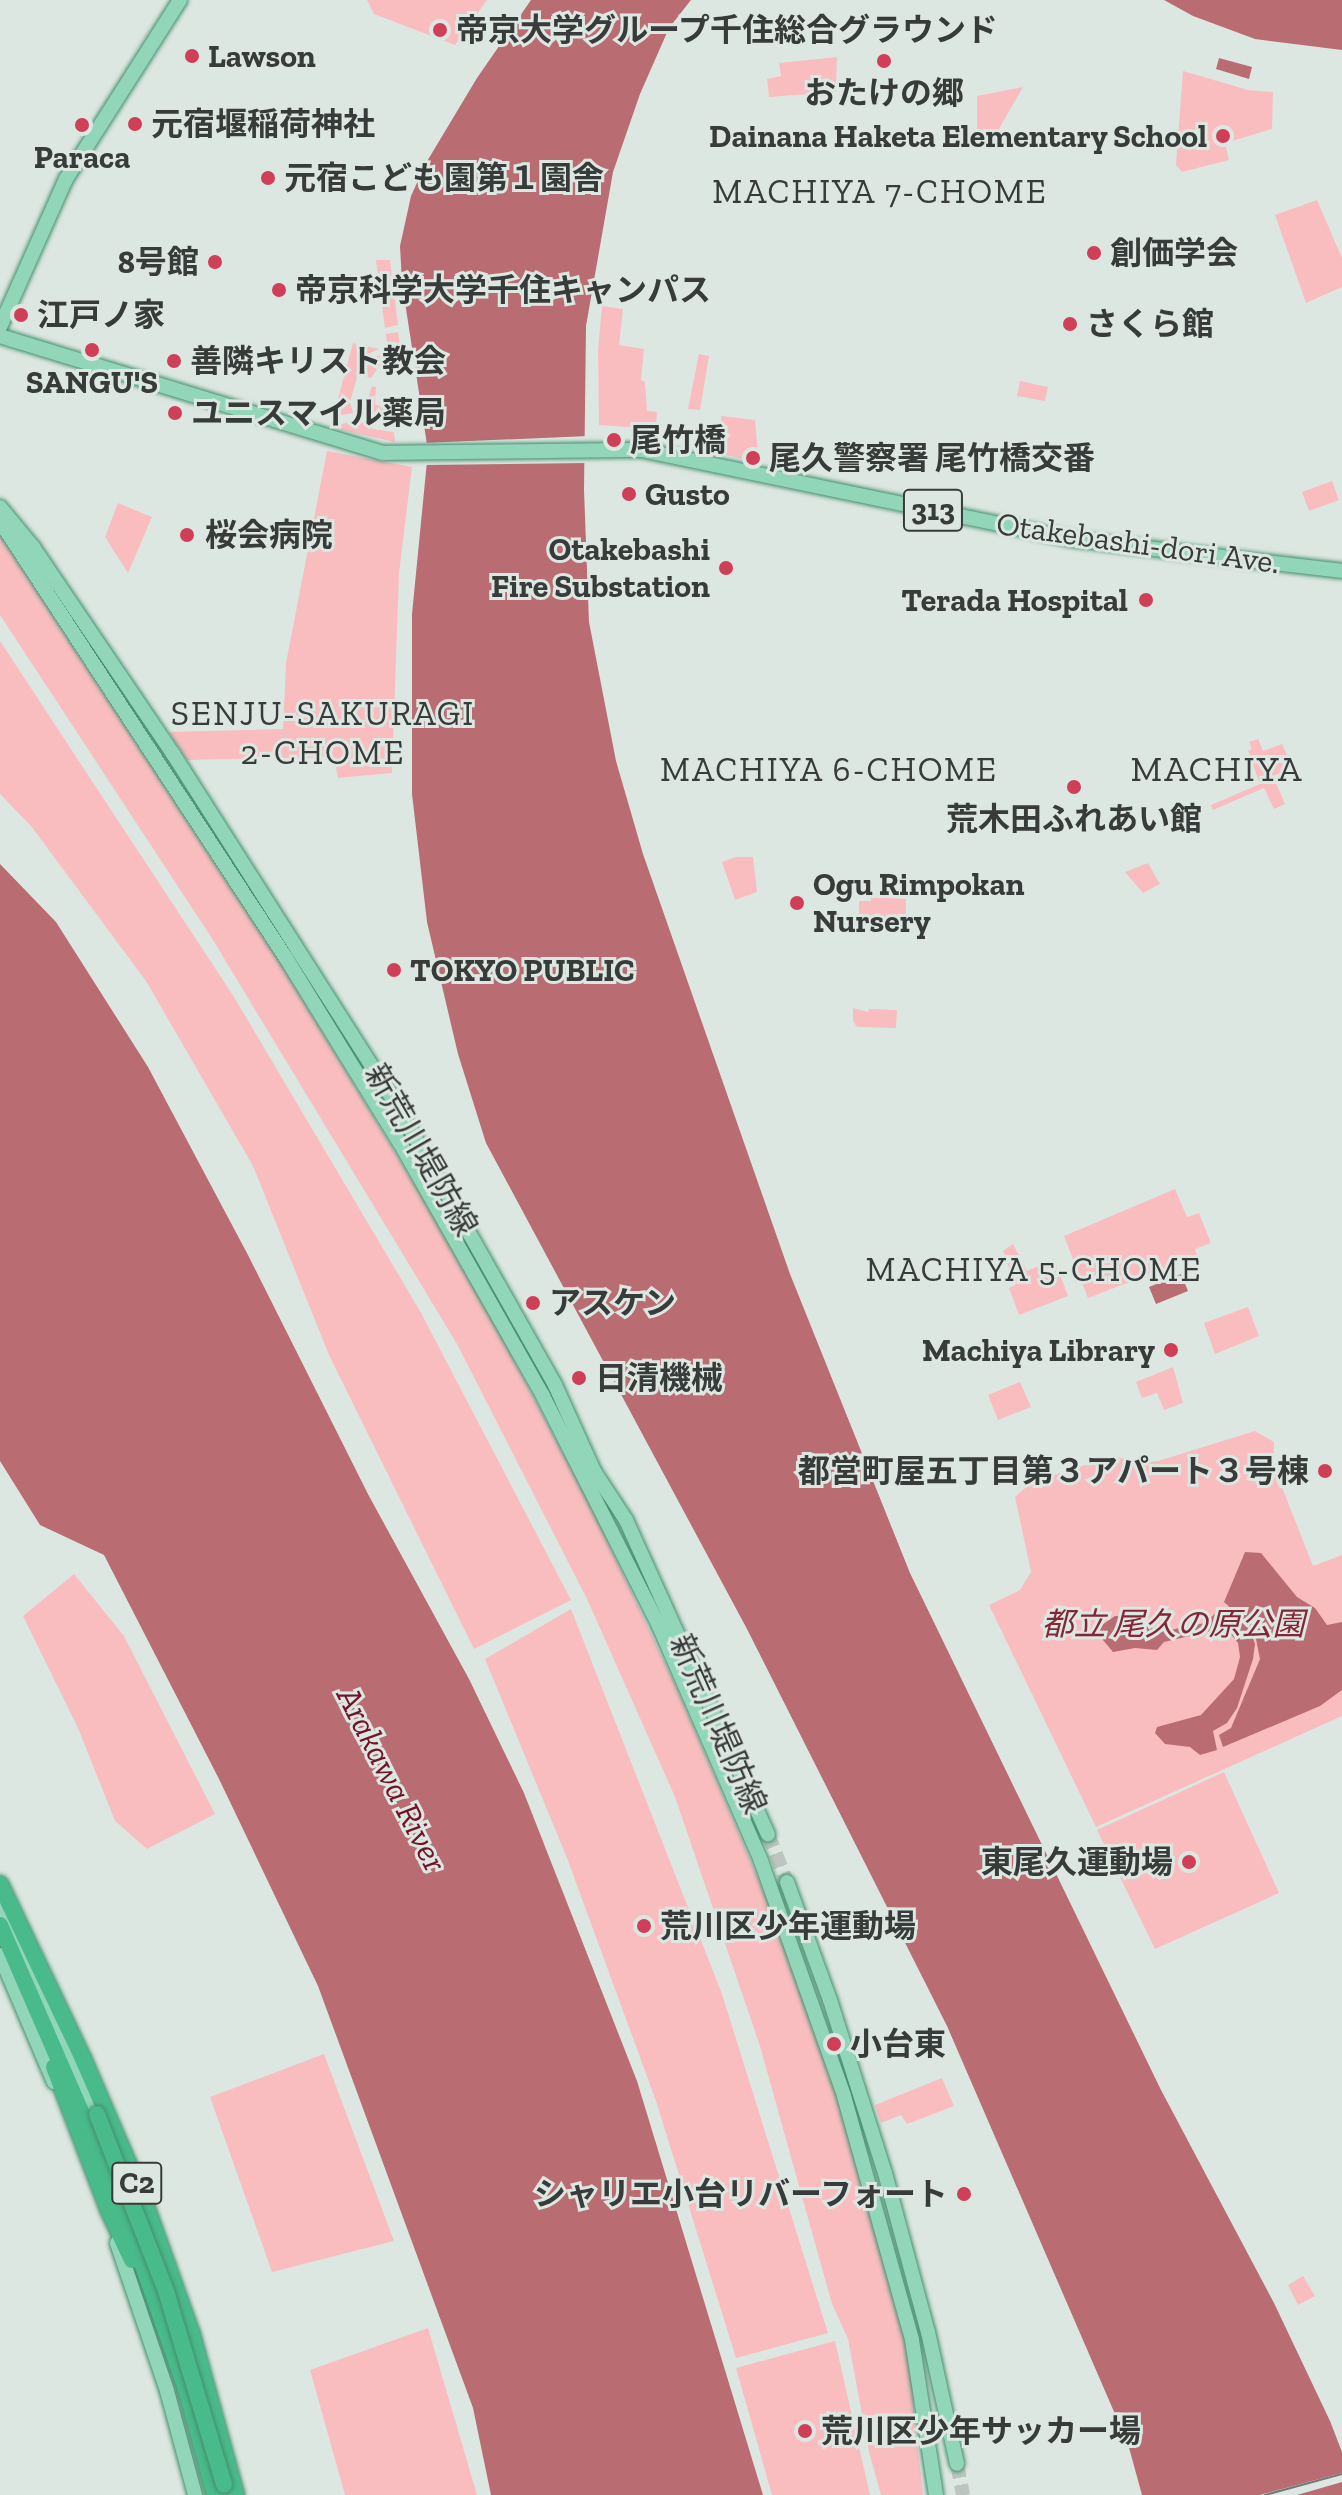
<!DOCTYPE html>
<meta charset="utf-8">
<style>
body{margin:0}
#map{position:relative;width:1342px;height:2495px;overflow:hidden;background:#dde7e1;font-family:"Zilla Slab","Noto Sans JP",serif}
div>[style]{position:absolute}
[style*='--x']{left:calc(var(--x)*1px);top:calc(var(--y)*1px);width:calc(var(--w)*1px);rotate:calc(var(--a)*1deg)}
.green>*{inset:0;background:#f9bdc0}
.water>*{inset:0;background:#b96d73}
.pier>*{inset:0;background:#dde7e1}
.major-tunnel>*{height:14px;margin-top:-7px;transform-origin:0;background:repeating-linear-gradient(90deg,#bcc5bf 0 14px,transparent 0 21px)}
.roads{filter:drop-shadow(0 0 2px #438e6e) drop-shadow(0 0 2px #438e6e)}
.major>*{height:14px;margin:-7px;padding:0 7px;transform-origin:7px;border-radius:7px;background:#92d6b9}
.highway>*{height:16px;margin:-8px;padding:0 8px;transform-origin:8px;border-radius:8px;background:#49ba8a}
.tram>*{height:2px;margin:-1px;padding:0 1px;transform-origin:1px;border-radius:1px;background:#737976}
.bridges{filter:drop-shadow(0 0 2px #438e6e) drop-shadow(0 0 2px #438e6e)}
.highway-bridge>*{height:16px;margin:-8px;padding:0 8px;transform-origin:8px;border-radius:8px;background:#49ba8a}
.dots>*{width:22px;height:22px;translate:-50% -50%;box-sizing:border-box;border:4px solid #dde7e1;border-radius:50%}
span{translate:-50% -50%;white-space:nowrap;text-align:center;line-height:1.15;-webkit-text-stroke:6px #dde7e1;paint-order:stroke}
.shield-label span{padding:2px 6px;background:#dde7e1;border:2px solid;border-radius:6px;-webkit-text-stroke-width:0}
.shield-label{font-size:30px;color:#373b39;font-weight:700}
.poi-label{font-size:32px;color:#373b39;font-weight:700}
.left{translate:0 -50%;text-align:left}
.right{translate:-100% -50%;text-align:right}
.street-label{font-size:32px;color:#373b39}
.park-label{font-size:32px;color:#842635;font-style:italic}
.neighbourhood-label{font-size:34px;color:#373b39;letter-spacing:2px}
.water-label{font-size:34px;color:#711226;font-style:italic}
.quarter-label{font-size:36px;color:#373b39;letter-spacing:2px}
</style>
<div id="map">
<div class="green">
<i style="clip-path:polygon(367px 0,487px 0,455px 45px,374px 14px)"></i>
<i style="clip-path:polygon(837px 57px,836px 92px,769px 97px,767px 79px,781px 76px,779px 63px)"></i>
<i style="clip-path:polygon(1183px 71px,1248px 90px,1273px 92px,1272px 129px,1225px 143px,1229px 160px,1182px 172px,1176px 165px)"></i>
<i style="clip-path:polygon(1023px 87px,988px 148px,977px 147px,977px 96px)"></i>
<i style="clip-path:polygon(1317px 200px,1342px 258px,1342px 287px,1306px 303px,1275px 215px)"></i>
<i style="clip-path:polygon(376px 260px,390px 260px,398px 325px,385px 328px)"></i>
<i style="clip-path:polygon(602px 306px,623px 309px,619px 345px,644px 349px,641px 380px,645px 382px,647px 411px,657px 412px,655px 441px,647px 440px,642px 428px,599px 425px,598px 350px)"></i>
<i style="clip-path:polygon(398px 332px,403px 364px,380px 365px,371px 378px,363px 376px,371px 358px,388px 353px,386px 334px)"></i>
<i style="clip-path:polygon(353px 343px,379px 349px,364px 356px,361px 363px,350px 402px,353px 413px,333px 417px)"></i>
<i style="clip-path:polygon(699px 354px,709px 356px,700px 410px,688px 409px)"></i>
<i style="clip-path:polygon(1020px 381px,1048px 387px,1045px 401px,1017px 396px)"></i>
<i style="clip-path:polygon(372px 386px,376px 387px,375px 405px,412px 407px,414px 422px,400px 424px,371px 413px,366px 404px)"></i>
<i style="clip-path:polygon(721px 416px,755px 420px,758px 454px,750px 453px,748px 460px,722px 454px)"></i>
<i style="clip-path:polygon(355px 418px,373px 429px,394px 432px,395px 442px,334px 428px)"></i>
<i style="clip-path:polygon(327px 451px,412px 467px,399px 573px,392px 773px,338px 778px,334px 757px,187px 760px,169px 732px,283px 729px,286px 663px)"></i>
<i style="clip-path:polygon(1332px 481px,1339px 500px,1309px 511px,1302px 492px)"></i>
<i style="clip-path:polygon(118px 503px,152px 517px,128px 573px,105px 537px)"></i>
<i style="clip-path:polygon(0 535px,281px 964px,419px 1192px,497px 1328px,594px 1512px,677px 1689px,770px 1906px,831px 2077px,891px 2284px,913px 2372px,914px 2414px,923px 2495px,881px 2495px,869px 2452px,848px 2339px,832px 2304px,760px 2046px,675px 1797px,587px 1599px,457px 1344px,213px 940px,0 615px)"></i>
<i style="clip-path:polygon(0 641px,234px 997px,420px 1311px,571px 1600px,474px 1649px,329px 1355px,253px 1166px,146px 981px,31px 826px,0 794px)"></i>
<i style="clip-path:polygon(1258px 739px,1263px 751px,1282px 744px,1293px 768px,1273px 776px,1285px 804px,1274px 809px,1264px 788px,1213px 810px,1211px 805px,1260px 784px,1248px 751px,1252px 749px,1249px 742px)"></i>
<i style="clip-path:polygon(735px 857px,753px 857px,757px 892px,735px 900px,722px 862px)"></i>
<i style="clip-path:polygon(1148px 863px,1160px 884px,1143px 893px,1125px 872px)"></i>
<i style="clip-path:polygon(871px 897px,906px 899px,906px 915px,910px 916px,906px 925px,898px 930px,859px 930px,859px 901px,871px 901px)"></i>
<i style="clip-path:polygon(853px 1008px,868px 1012px,869px 1009px,897px 1010px,896px 1028px,857px 1027px,853px 1021px)"></i>
<i style="clip-path:polygon(1175px 1189px,1187px 1217px,1199px 1213px,1211px 1243px,1195px 1249px,1197px 1256px,1088px 1298px,1064px 1236px)"></i>
<i style="clip-path:polygon(1013px 1244px,1027px 1271px,1054px 1259px,1068px 1296px,1019px 1315px,1009px 1288px,1015px 1285px,1003px 1251px)"></i>
<i style="clip-path:polygon(1248px 1307px,1259px 1336px,1215px 1354px,1204px 1323px)"></i>
<i style="clip-path:polygon(1173px 1367px,1183px 1403px,1164px 1410px,1157px 1393px,1142px 1398px,1136px 1382px)"></i>
<i style="clip-path:polygon(1020px 1382px,1031px 1407px,998px 1420px,988px 1395px)"></i>
<i style="clip-path:polygon(1255px 1431px,1274px 1442px,1274px 1467px,1313px 1566px,1342px 1555px,1342px 1716px,1096px 1827px,989px 1605px,1020px 1590px,1031px 1572px,1015px 1497px,1032px 1482px,1113px 1456px,1140px 1463px,1158px 1461px)"></i>
<i style="clip-path:polygon(74px 1574px,124px 1636px,215px 1814px,147px 1849px,115px 1821px,78px 1728px,23px 1616px)"></i>
<i style="clip-path:polygon(571px 1609px,722px 1994px,828px 2333px,736px 2358px,656px 2101px,567px 1858px,485px 1659px)"></i>
<i style="clip-path:polygon(1224px 1772px,1279px 1893px,1155px 1949px,1097px 1830px)"></i>
<i style="clip-path:polygon(324px 2054px,394px 2241px,272px 2272px,210px 2097px)"></i>
<i style="clip-path:polygon(942px 2078px,954px 2106px,907px 2124px,901px 2115px,881px 2123px,875px 2105px)"></i>
<i style="clip-path:polygon(1303px 2276px,1315px 2296px,1298px 2305px,1288px 2285px)"></i>
<i style="clip-path:polygon(428px 2328px,477px 2495px,345px 2495px,310px 2370px)"></i>
<i style="clip-path:polygon(835px 2341px,870px 2495px,772px 2495px,736px 2368px)"></i>
</div>
<div class="water">
<i style="clip-path:polygon(531px 0,691px 0,669px 28px,640px 94px,613px 172px,586px 326px,584px 490px,589px 622px,616px 761px,643px 854px,790px 1274px,910px 1573px,1161px 2090px,1274px 2303px,1330px 2421px,1342px 2452px,1342px 2495px,1142px 2495px,1128px 2444px,947px 2026px,747px 1629px,486px 1143px,458px 1054px,427px 922px,412px 794px,412px 614px,428px 451px,402px 283px,400px 246px,411px 196px,426px 163px,477px 78px)"></i>
<i style="clip-path:polygon(1164px 0,1342px 0,1342px 50px,1255px 39px,1193px 16px)"></i>
<i style="clip-path:polygon(1219px 58px,1252px 67px,1249px 79px,1216px 69px)"></i>
<i style="clip-path:polygon(0 864px,56px 922px,148px 1067px,248px 1255px,369px 1496px,469px 1679px,524px 1793px,637px 2081px,763px 2495px,491px 2495px,473px 2408px,318px 1986px,219px 1779px,104px 1555px,40px 1525px,0 1461px)"></i>
<i style="clip-path:polygon(1181px 1274px,1188px 1291px,1156px 1304px,1149px 1287px)"></i>
<i style="clip-path:polygon(1245px 1552px,1261px 1553px,1297px 1597px,1315px 1608px,1327px 1625px,1342px 1622px,1342px 1690px,1320px 1706px,1223px 1747px,1219px 1735px,1231px 1728px,1260px 1659px,1254px 1629px,1224px 1602px)"></i>
<i style="clip-path:polygon(1220px 1609px,1227px 1609px,1250px 1630px,1255px 1644px,1253px 1659px,1237px 1708px,1227px 1723px,1213px 1731px,1217px 1750px,1200px 1755px,1190px 1747px,1165px 1744px,1155px 1733px,1157px 1727px,1201px 1715px,1234px 1679px,1240px 1657px,1238px 1643px,1230px 1633px,1220px 1629px,1164px 1642px,1157px 1650px,1135px 1648px,1113px 1652px,1103px 1640px,1099px 1627px,1115px 1616px,1130px 1617px,1160px 1632px,1205px 1623px)"></i>
</div>
<div class="pier">
<i style="clip-path:polygon(589px 436px,589px 463px,424px 465px,423px 443px)"></i>
<i style="clip-path:polygon(1342px 2473px,1342px 2482px,1297px 2495px,1260px 2495px)"></i>
</div>
<div class="major-tunnel">
<i style="--x:768;--y:1834;--w:52;--a:68.4"></i>
<i style="--x:957;--y:2464;--w:32;--a:79"></i>
</div>
<div class="roads">
<div class="major">
<i style="--x:0;--y:327;--w:162;--a:-66"></i>
<i style="--x:66;--y:179;--w:212;--a:-57.5"></i>
<i style="--x:0;--y:336;--w:400;--a:17"></i>
<i style="--x:383;--y:453;--w:259;--a:-0.7"></i>
<i style="--x:642;--y:450;--w:437;--a:11.7"></i>
<i style="--x:1070;--y:539;--w:274;--a:6.7"></i>
<i style="--x:0;--y:507;--w:52;--a:50.5"></i>
<i style="--x:33;--y:547;--w:250;--a:55.9"></i>
<i style="--x:173;--y:754;--w:413;--a:57.5"></i>
<i style="--x:395;--y:1102;--w:325;--a:60.5"></i>
<i style="--x:555;--y:1385;--w:94;--a:65.6"></i>
<i style="--x:594;--y:1471;--w:59;--a:56.9"></i>
<i style="--x:626;--y:1520;--w:345;--a:65.7"></i>
<i style="--x:0;--y:521;--w:522;--a:56.8"></i>
<i style="--x:286;--y:958;--w:217;--a:58.4"></i>
<i style="--x:400;--y:1143;--w:291;--a:60.5"></i>
<i style="--x:543;--y:1396;--w:258;--a:63.2"></i>
<i style="--x:659;--y:1626;--w:256;--a:66.5"></i>
<i style="--x:761;--y:1861;--w:249;--a:70.5"></i>
<i style="--x:844;--y:2096;--w:253;--a:74.4"></i>
<i style="--x:912;--y:2340;--w:157;--a:81.2"></i>
<i style="--x:787;--y:1882;--w:126;--a:70"></i>
<i style="--x:830;--y:2000;--w:182;--a:72.4"></i>
<i style="--x:885;--y:2173;--w:165;--a:74.9"></i>
<i style="--x:928;--y:2332;--w:135;--a:77.6"></i>
<i style="--x:0;--y:1907;--w:240;--a:66.2"></i>
<i style="--x:0;--y:1955;--w:138;--a:67"></i>
<i style="--x:117;--y:2243;--w:156;--a:71.3"></i>
<i style="--x:167;--y:2391;--w:108;--a:74.9"></i>
</div>
<div class="highway">
<i style="--x:0;--y:1884;--w:196;--a:64.6"></i>
<i style="--x:84;--y:2061;--w:149;--a:66.7"></i>
<i style="--x:143;--y:2198;--w:145;--a:70.3"></i>
<i style="--x:192;--y:2335;--w:166;--a:74.6"></i>
<i style="--x:0;--y:1925;--w:306;--a:66.5"></i>
<i style="--x:122;--y:2206;--w:194;--a:70.7"></i>
<i style="--x:186;--y:2389;--w:110;--a:74.7"></i>
<i style="--x:54;--y:2067;--w:154;--a:69.1"></i>
<i style="--x:109;--y:2211;--w:54;--a:64.9"></i>
</div>
</div>
<div class="tram">
<i style="--x:1265;--y:2495;--w:80;--a:-15.3"></i>
</div>
<div class="bridges">
<div class="highway-bridge">
<i style="--x:97;--y:2114;--w:190;--a:68.7"></i>
<i style="--x:166;--y:2291;--w:202;--a:73.3"></i>
</div>
</div>
<div class="dots">
<i style="left:440px;top:30px;background:#cf3f57"></i>
<i style="left:192px;top:56px;background:#cf3f57"></i>
<i style="left:884px;top:61px;background:#cf3f57"></i>
<i style="left:135px;top:124px;background:#cf3f57"></i>
<i style="left:82px;top:125px;background:#cf3f57"></i>
<i style="left:1223px;top:136px;background:#cf3f57"></i>
<i style="left:268px;top:178px;background:#cf3f57"></i>
<i style="left:1094px;top:253px;background:#cf3f57"></i>
<i style="left:215px;top:262px;background:#cf3f57"></i>
<i style="left:279px;top:290px;background:#cf3f57"></i>
<i style="left:21px;top:315px;background:#cf3f57"></i>
<i style="left:1070px;top:324px;background:#cf3f57"></i>
<i style="left:92px;top:350px;background:#cf3f57"></i>
<i style="left:174px;top:361px;background:#cf3f57"></i>
<i style="left:175px;top:413px;background:#cf3f57"></i>
<i style="left:614px;top:440px;background:#cf3f57"></i>
<i style="left:753px;top:458px;background:#cf3f57"></i>
<i style="left:629px;top:494px;background:#cf3f57"></i>
<i style="left:187px;top:535px;background:#cf3f57"></i>
<i style="left:726px;top:568px;background:#cf3f57"></i>
<i style="left:1146px;top:600px;background:#cf3f57"></i>
<i style="left:1074px;top:787px;background:#cf3f57"></i>
<i style="left:797px;top:903px;background:#cf3f57"></i>
<i style="left:394px;top:970px;background:#cf3f57"></i>
<i style="left:533px;top:1303px;background:#cf3f57"></i>
<i style="left:1171px;top:1350px;background:#cf3f57"></i>
<i style="left:579px;top:1378px;background:#cf3f57"></i>
<i style="left:1325px;top:1471px;background:#cf3f57"></i>
<i style="left:1189px;top:1862px;background:#cf3f57"></i>
<i style="left:644px;top:1926px;background:#cf3f57"></i>
<i style="left:834px;top:2044px;background:#cf3f57"></i>
<i style="left:964px;top:2194px;background:#cf3f57"></i>
<i style="left:805px;top:2431px;background:#cf3f57"></i>
</div>
<div class="shield-label">
<span style="left:933px;top:510px">313</span>
<span style="left:137px;top:2183px">C2</span>
</div>
<div class="poi-label">
<span class="left" style="left:456px;top:30px">帝京大学グループ千住総合グラウンド</span>
<span class="left" style="left:208px;top:56px">Lawson</span>
<span style="left:884px;top:93px">おたけの郷</span>
<span class="left" style="left:151px;top:124px">元宿堰稲荷神社</span>
<span class="right" style="left:1207px;top:136px">Dainana Haketa Elementary School</span>
<span style="left:82px;top:157px">Paraca</span>
<span class="left" style="left:284px;top:178px">元宿こども園第１園舎</span>
<span class="left" style="left:1110px;top:253px">創価学会</span>
<span class="right" style="left:199px;top:262px">8号館</span>
<span class="left" style="left:295px;top:290px">帝京科学大学千住キャンパス</span>
<span class="left" style="left:37px;top:315px">江戸ノ家</span>
<span class="left" style="left:1086px;top:324px">さくら館</span>
<span class="left" style="left:190px;top:361px">善隣キリスト教会</span>
<span style="left:92px;top:382px">SANGU'S</span>
<span class="left" style="left:191px;top:413px">ユニスマイル薬局</span>
<span class="left" style="left:630px;top:440px">尾竹橋</span>
<span class="left" style="left:769px;top:458px">尾久警察署 尾竹橋交番</span>
<span class="left" style="left:645px;top:494px">Gusto</span>
<span class="left" style="left:205px;top:535px">桜会病院</span>
<span class="right" style="left:710px;top:568px">Otakebashi<br>Fire Substation</span>
<span class="right" style="left:1128px;top:600px">Terada Hospital</span>
<span style="left:1074px;top:819px">荒木田ふれあい館</span>
<span class="left" style="left:813px;top:903px">Ogu Rimpokan<br>Nursery</span>
<span class="left" style="left:410px;top:970px">TOKYO PUBLIC</span>
<span class="left" style="left:549px;top:1303px">アスケン</span>
<span class="right" style="left:1155px;top:1350px">Machiya Library</span>
<span class="left" style="left:595px;top:1378px">日清機械</span>
<span class="right" style="left:1309px;top:1471px">都営町屋五丁目第３アパート３号棟</span>
<span class="right" style="left:1173px;top:1862px">東尾久運動場</span>
<span class="left" style="left:660px;top:1926px">荒川区少年運動場</span>
<span class="left" style="left:850px;top:2044px">小台東</span>
<span class="right" style="left:948px;top:2194px">シャリエ小台リバーフォート</span>
<span class="left" style="left:821px;top:2431px">荒川区少年サッカー場</span>
</div>
<div class="street-label">
<span style="left:1138px;top:543px;rotate:8deg">Otakebashi-dori Ave.</span>
<span style="left:421px;top:1150px;rotate:60deg">新荒川堤防線</span>
<span style="left:718px;top:1724px;rotate:66deg">新荒川堤防線</span>
</div>
<div class="park-label">
<span style="left:1173px;top:1624px">都立 尾久の原公園</span>
</div>
<div class="neighbourhood-label">
<span style="left:880px;top:192px">MACHIYA 7-CHOME</span>
<span style="left:323px;top:733px">SENJU-SAKURAGI<br>2-CHOME</span>
<span style="left:829px;top:770px">MACHIYA 6-CHOME</span>
<span style="left:1034px;top:1270px">MACHIYA 5-CHOME</span>
</div>
<div class="water-label">
<span style="left:392px;top:1779px;rotate:63deg">Arakawa River</span>
</div>
<div class="quarter-label">
<span style="left:1217px;top:769px">MACHIYA</span>
</div>
</div>
